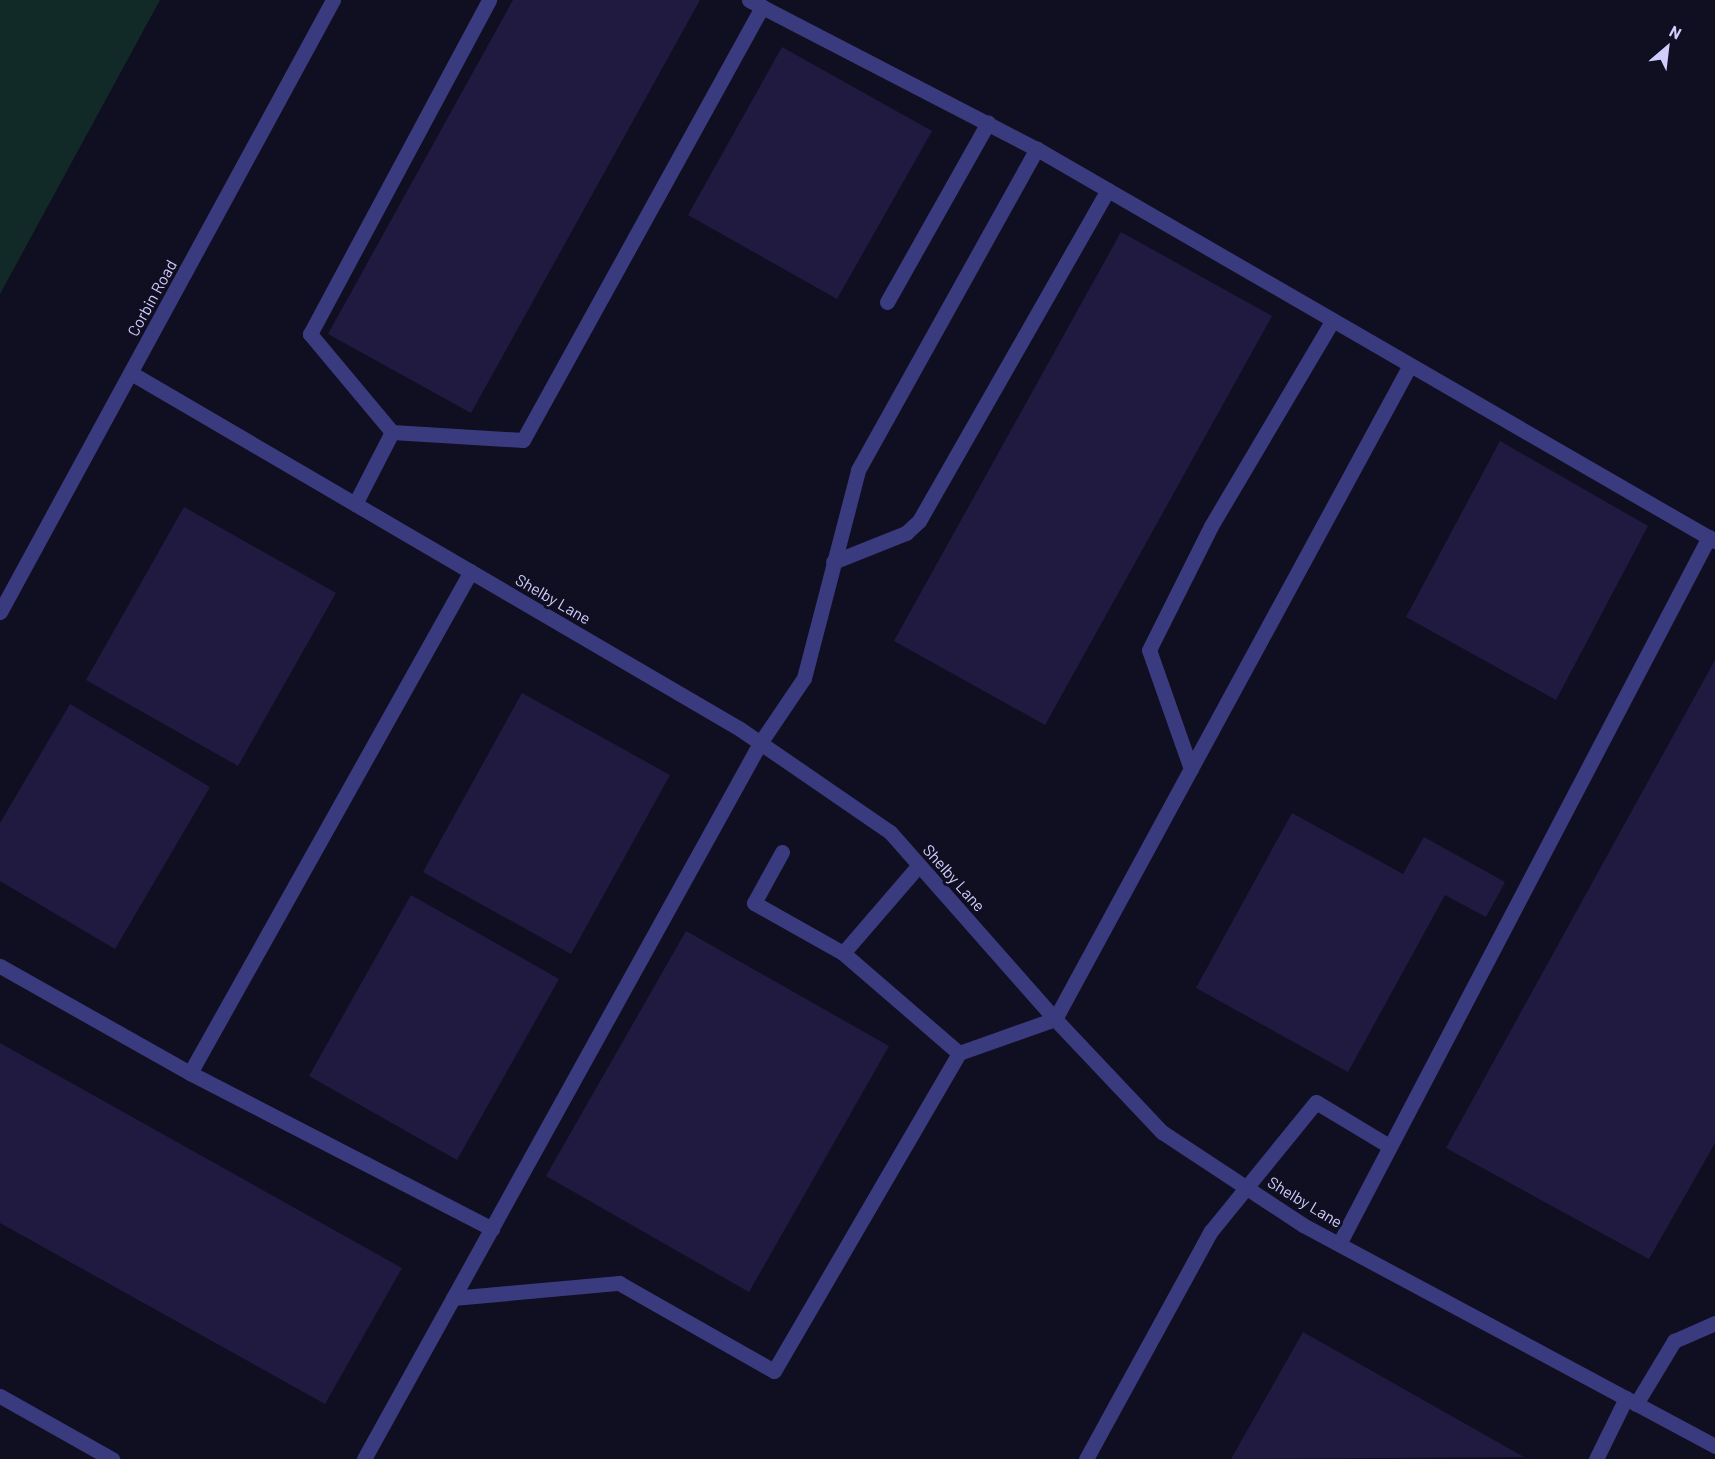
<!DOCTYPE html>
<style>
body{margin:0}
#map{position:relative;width:1715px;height:1459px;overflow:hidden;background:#100e21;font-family:Barlow,sans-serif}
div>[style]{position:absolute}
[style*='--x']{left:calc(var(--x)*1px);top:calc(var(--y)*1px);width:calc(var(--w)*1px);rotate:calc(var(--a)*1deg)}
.green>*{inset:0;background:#112a28}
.building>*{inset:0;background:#201a41}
.lane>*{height:15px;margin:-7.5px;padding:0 7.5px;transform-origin:7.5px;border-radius:7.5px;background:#3a3b7e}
.street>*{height:15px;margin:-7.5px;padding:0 7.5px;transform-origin:7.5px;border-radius:7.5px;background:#3a3b7e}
span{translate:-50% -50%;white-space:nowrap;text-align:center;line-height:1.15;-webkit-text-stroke:6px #100e21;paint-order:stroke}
.street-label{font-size:16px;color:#d1cefe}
.north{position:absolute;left:1637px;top:18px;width:60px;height:60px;-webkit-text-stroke:4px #100e21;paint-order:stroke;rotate:28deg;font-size:16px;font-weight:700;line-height:24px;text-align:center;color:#d1cefe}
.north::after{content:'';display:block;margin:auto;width:21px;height:27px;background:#d1cefe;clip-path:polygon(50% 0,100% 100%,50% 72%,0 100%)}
</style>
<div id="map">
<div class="green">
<i style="clip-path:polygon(0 0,160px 0,0 294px)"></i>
</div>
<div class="building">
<i style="clip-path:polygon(513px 0,700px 0,471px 413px,328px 334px)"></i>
<i style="clip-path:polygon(782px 47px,932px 131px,837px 299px,688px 215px)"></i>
<i style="clip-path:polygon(1121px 232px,1272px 316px,1045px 725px,894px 641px)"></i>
<i style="clip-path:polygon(1500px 441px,1648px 526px,1556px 700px,1406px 617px)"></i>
<i style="clip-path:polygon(184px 507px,336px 593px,238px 766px,86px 680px)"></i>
<i style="clip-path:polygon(1715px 660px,1715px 1143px,1649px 1259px,1446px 1148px)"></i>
<i style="clip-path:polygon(522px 693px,670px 775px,571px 954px,423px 872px)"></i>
<i style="clip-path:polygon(70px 704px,210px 787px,115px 949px,0 881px,0 823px)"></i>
<i style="clip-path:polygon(1292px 813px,1403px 874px,1424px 837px,1505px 882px,1486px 917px,1445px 895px,1348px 1072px,1196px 988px)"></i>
<i style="clip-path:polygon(411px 895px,559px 979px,457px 1160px,309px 1076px)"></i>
<i style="clip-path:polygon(686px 931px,889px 1046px,749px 1292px,546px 1176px)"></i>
<i style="clip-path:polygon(0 1043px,402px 1268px,325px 1404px,0 1223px)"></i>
<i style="clip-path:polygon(1303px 1332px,1524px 1457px,1231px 1459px)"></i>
</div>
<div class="lane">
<i style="--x:749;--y:0;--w:324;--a:27.4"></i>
<i style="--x:1037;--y:149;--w:783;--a:30.04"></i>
<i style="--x:887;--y:302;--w:206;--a:-60.6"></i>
<i style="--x:392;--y:432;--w:128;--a:-129.9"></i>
<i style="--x:310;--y:334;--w:379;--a:-61.8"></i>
<i style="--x:355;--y:504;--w:81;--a:-62.8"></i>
<i style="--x:392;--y:432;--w:131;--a:3.5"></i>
<i style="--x:523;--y:440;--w:495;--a:-61.1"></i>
<i style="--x:833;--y:562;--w:79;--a:-21.7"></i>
<i style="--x:906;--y:533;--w:18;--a:-43"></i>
<i style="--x:919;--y:521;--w:381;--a:-60.3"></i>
<i style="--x:1191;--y:769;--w:126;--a:-109.4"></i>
<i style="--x:1149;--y:650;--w:139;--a:-63.4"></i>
<i style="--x:1211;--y:526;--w:238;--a:-59.4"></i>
<i style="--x:782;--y:852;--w:58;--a:118.8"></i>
<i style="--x:754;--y:903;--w:102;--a:29.3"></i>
<i style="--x:919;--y:865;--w:116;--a:130.8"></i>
<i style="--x:843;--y:953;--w:153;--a:40.8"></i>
<i style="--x:0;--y:966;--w:218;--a:29.4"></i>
<i style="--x:190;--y:1073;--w:340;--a:27.3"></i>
<i style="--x:190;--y:1073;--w:575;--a:-60.76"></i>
<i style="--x:1339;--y:1244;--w:798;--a:-62.38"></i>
<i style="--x:453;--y:1298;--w:167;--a:-5.2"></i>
<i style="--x:619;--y:1283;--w:178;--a:29.6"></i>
<i style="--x:774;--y:1371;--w:368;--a:-59.8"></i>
<i style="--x:959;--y:1053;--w:102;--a:-19.5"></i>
<i style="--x:1055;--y:1019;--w:742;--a:-61.5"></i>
<i style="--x:0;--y:1396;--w:129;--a:29.4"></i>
<i style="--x:1636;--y:1404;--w:74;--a:-58.9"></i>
<i style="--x:1674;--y:1341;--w:45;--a:-23.7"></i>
<i style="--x:364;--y:1459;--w:818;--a:-61.05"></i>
<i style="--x:760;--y:743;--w:78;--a:-55.9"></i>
<i style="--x:804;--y:678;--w:215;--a:-75.4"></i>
<i style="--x:858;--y:470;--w:368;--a:-60.9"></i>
<i style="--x:1086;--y:1459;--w:260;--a:-61.3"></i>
<i style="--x:1211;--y:1231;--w:166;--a:-50.9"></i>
<i style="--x:1316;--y:1102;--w:85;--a:31.1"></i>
<i style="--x:1596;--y:1459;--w:68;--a:-63.8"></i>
</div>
<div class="street">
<i style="--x:131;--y:373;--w:705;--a:30.31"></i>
<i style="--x:740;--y:729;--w:182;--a:34.5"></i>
<i style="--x:890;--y:832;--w:249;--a:48.6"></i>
<i style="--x:1055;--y:1019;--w:156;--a:46.6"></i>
<i style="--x:1162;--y:1132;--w:169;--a:33.4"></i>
<i style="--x:1303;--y:1225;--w:468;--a:28.2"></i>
<i style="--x:0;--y:612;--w:697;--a:-61.45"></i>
</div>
<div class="street-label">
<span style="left:152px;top:298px;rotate:-61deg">Corbin Road</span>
<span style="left:553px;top:599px;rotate:30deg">Shelby Lane</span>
<span style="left:954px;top:878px;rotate:48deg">Shelby Lane</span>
<span style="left:1305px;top:1202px;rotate:31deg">Shelby Lane</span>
</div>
<div class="north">N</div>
</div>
